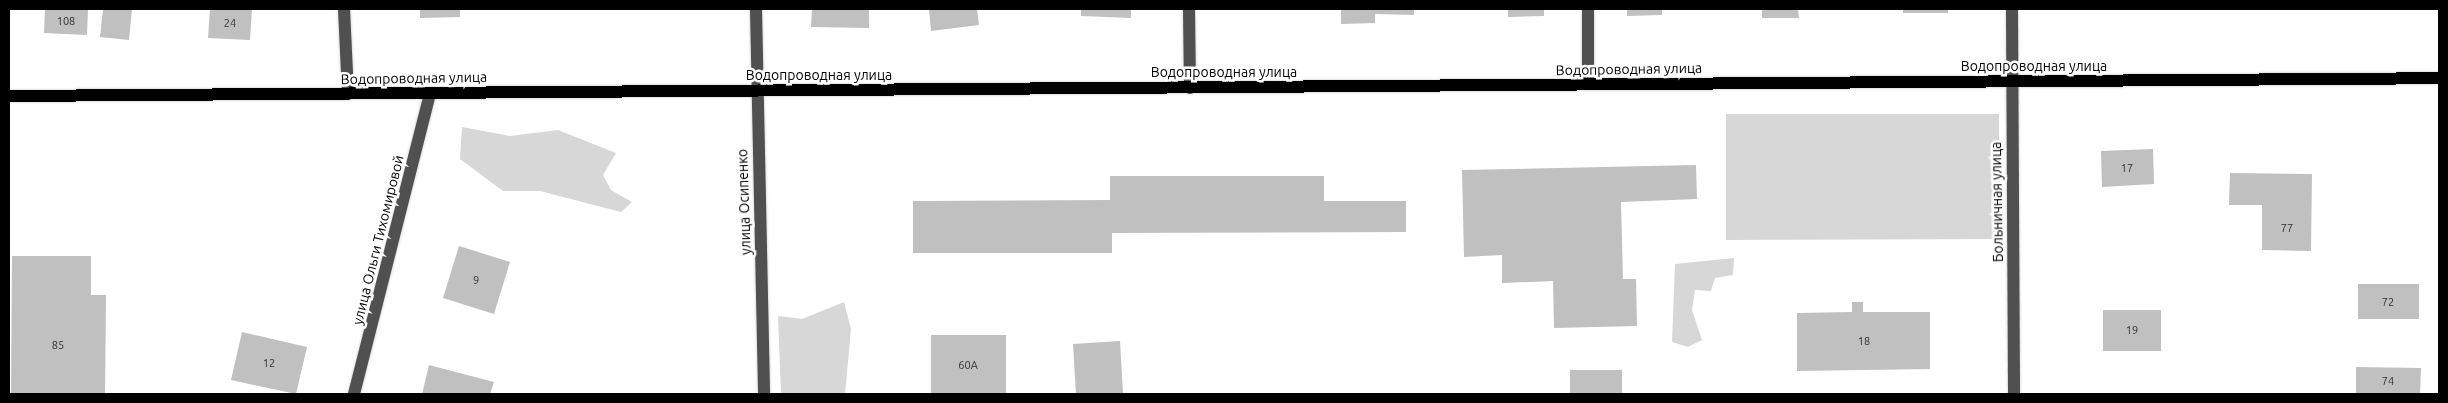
<!DOCTYPE html>
<meta charset="utf-8">
<style>
body{margin:0}
#map{position:relative;width:2448px;height:403px;overflow:hidden;background:#fff;font-family:Ubuntu,sans-serif}
div>[style]{position:absolute}
[style*='--x']{left:calc(var(--x)*1px);top:calc(var(--y)*1px);width:calc(var(--w)*1px);rotate:calc(var(--a)*1deg)}
.green>*{inset:0;background:#d7d7d7}
.building>*{inset:0;background:#c0c0c0}
.roads{filter:drop-shadow(0 0 1px #dbdbdb) drop-shadow(0 0 1px #dbdbdb)}
.minor>*{height:12px;margin:-6px;padding:0 6px;transform-origin:6px;border-radius:6px;background:#505050}
.major>*{height:12px;margin:-6px;padding:0 6px;transform-origin:6px;border-radius:6px;background:#000}
span{translate:-50% -50%;white-space:nowrap;text-align:center;line-height:1.15;-webkit-text-stroke:5px #fff;paint-order:stroke}
.number-label{font-size:11px;color:#303030}
.number-label span{-webkit-text-stroke-width:0}
.street-label{font-size:14px;color:#000}
.frame{position:absolute;inset:0;border:10px solid #000;pointer-events:none}
</style>
<div id="map">
<div class="green">
<i style="clip-path:polygon(1726px 114px,1999px 114px,1999px 239px,1726px 240px)"></i>
<i style="clip-path:polygon(462px 127px,510px 136px,558px 130px,616px 153px,603px 175px,611px 190px,632px 202px,621px 212px,540px 191px,503px 191px,460px 159px)"></i>
<i style="clip-path:polygon(1734px 258px,1733px 275px,1715px 278px,1711px 291px,1695px 290px,1692px 310px,1702px 340px,1688px 347px,1672px 342px,1675px 264px)"></i>
<i style="clip-path:polygon(844px 302px,851px 329px,845px 394px,781px 394px,778px 316px,802px 319px)"></i>
</div>
<div class="building">
<i style="clip-path:polygon(45px 9px,88px 9px,87px 35px,44px 33px)"></i>
<i style="clip-path:polygon(103px 9px,132px 9px,129px 40px,100px 37px)"></i>
<i style="clip-path:polygon(210px 9px,252px 9px,250px 40px,208px 38px)"></i>
<i style="clip-path:polygon(420px 9px,460px 9px,460px 17px,420px 18px)"></i>
<i style="clip-path:polygon(812px 9px,869px 9px,869px 28px,811px 27px)"></i>
<i style="clip-path:polygon(929px 9px,977px 9px,979px 25px,931px 31px)"></i>
<i style="clip-path:polygon(1081px 9px,1131px 9px,1131px 18px,1081px 16px)"></i>
<i style="clip-path:polygon(1341px 9px,1414px 9px,1414px 15px,1375px 14px,1375px 23px,1341px 24px)"></i>
<i style="clip-path:polygon(1508px 9px,1544px 9px,1544px 16px,1508px 17px)"></i>
<i style="clip-path:polygon(1627px 9px,1662px 9px,1662px 15px,1627px 16px)"></i>
<i style="clip-path:polygon(1762px 9px,1798px 9px,1799px 18px,1762px 18px)"></i>
<i style="clip-path:polygon(1903px 9px,1948px 9px,1948px 13px,1903px 13px)"></i>
<i style="clip-path:polygon(2153px 149px,2154px 184px,2102px 187px,2101px 151px)"></i>
<i style="clip-path:polygon(1696px 165px,1697px 199px,1621px 202px,1623px 279px,1636px 279px,1637px 326px,1554px 328px,1553px 281px,1502px 283px,1502px 255px,1464px 257px,1462px 170px)"></i>
<i style="clip-path:polygon(2230px 173px,2312px 174px,2311px 251px,2262px 250px,2262px 205px,2229px 205px)"></i>
<i style="clip-path:polygon(1110px 176px,1324px 176px,1324px 201px,1406px 201px,1406px 232px,1112px 233px,1112px 253px,913px 253px,913px 201px,1110px 200px)"></i>
<i style="clip-path:polygon(459px 246px,510px 262px,494px 314px,443px 298px)"></i>
<i style="clip-path:polygon(12px 256px,91px 256px,91px 295px,106px 295px,105px 394px,11px 394px)"></i>
<i style="clip-path:polygon(2358px 284px,2419px 284px,2419px 319px,2358px 319px)"></i>
<i style="clip-path:polygon(1852px 302px,1863px 302px,1863px 312px,1930px 312px,1930px 369px,1797px 371px,1797px 313px,1852px 312px)"></i>
<i style="clip-path:polygon(2103px 310px,2161px 310px,2161px 351px,2103px 351px)"></i>
<i style="clip-path:polygon(242px 332px,307px 347px,296px 394px,231px 380px)"></i>
<i style="clip-path:polygon(931px 335px,1006px 335px,1006px 394px,931px 394px)"></i>
<i style="clip-path:polygon(1120px 341px,1123px 394px,1076px 394px,1073px 344px)"></i>
<i style="clip-path:polygon(429px 365px,494px 382px,490px 394px,422px 394px)"></i>
<i style="clip-path:polygon(2356px 367px,2421px 368px,2420px 394px,2356px 394px)"></i>
<i style="clip-path:polygon(1570px 370px,1622px 370px,1622px 394px,1570px 394px)"></i>
</div>
<div class="roads">
<div class="minor">
<i style="--x:344;--y:9;--w:85;--a:87.3"></i>
<i style="--x:756;--y:9;--w:385;--a:88.8"></i>
<i style="--x:1189;--y:9;--w:79;--a:89.3"></i>
<i style="--x:1588;--y:9;--w:75;--a:90"></i>
<i style="--x:2012;--y:9;--w:385;--a:89.7"></i>
<i style="--x:354;--y:394;--w:310;--a:-75.8"></i>
</div>
<div class="major">
<i style="--x:9;--y:96;--w:2430;--a:-0.42"></i>
</div>
</div>
<div class="number-label">
<span style="left:66px;top:21px">108</span>
<span style="left:230px;top:23px">24</span>
<span style="left:2127px;top:168px">17</span>
<span style="left:2287px;top:228px">77</span>
<span style="left:476px;top:280px">9</span>
<span style="left:2388px;top:302px">72</span>
<span style="left:2132px;top:330px">19</span>
<span style="left:1864px;top:341px">18</span>
<span style="left:58px;top:345px">85</span>
<span style="left:269px;top:363px">12</span>
<span style="left:968px;top:365px">60А</span>
<span style="left:2388px;top:381px">74</span>
</div>
<div class="street-label">
<span style="left:2034px;top:66px">Водопроводная улица</span>
<span style="left:1629px;top:69px;rotate:-1deg">Водопроводная улица</span>
<span style="left:1224px;top:72px">Водопроводная улица</span>
<span style="left:819px;top:75px">Водопроводная улица</span>
<span style="left:414px;top:78px;rotate:-1deg">Водопроводная улица</span>
<span style="left:744px;top:202px;rotate:-92deg">улица Осипенко</span>
<span style="left:1997px;top:202px;rotate:-91deg">Больничная улица</span>
<span style="left:378px;top:240px;rotate:-76deg">улица Ольги Тихомировой</span>
</div>
<div class="frame"></div>
</div>
